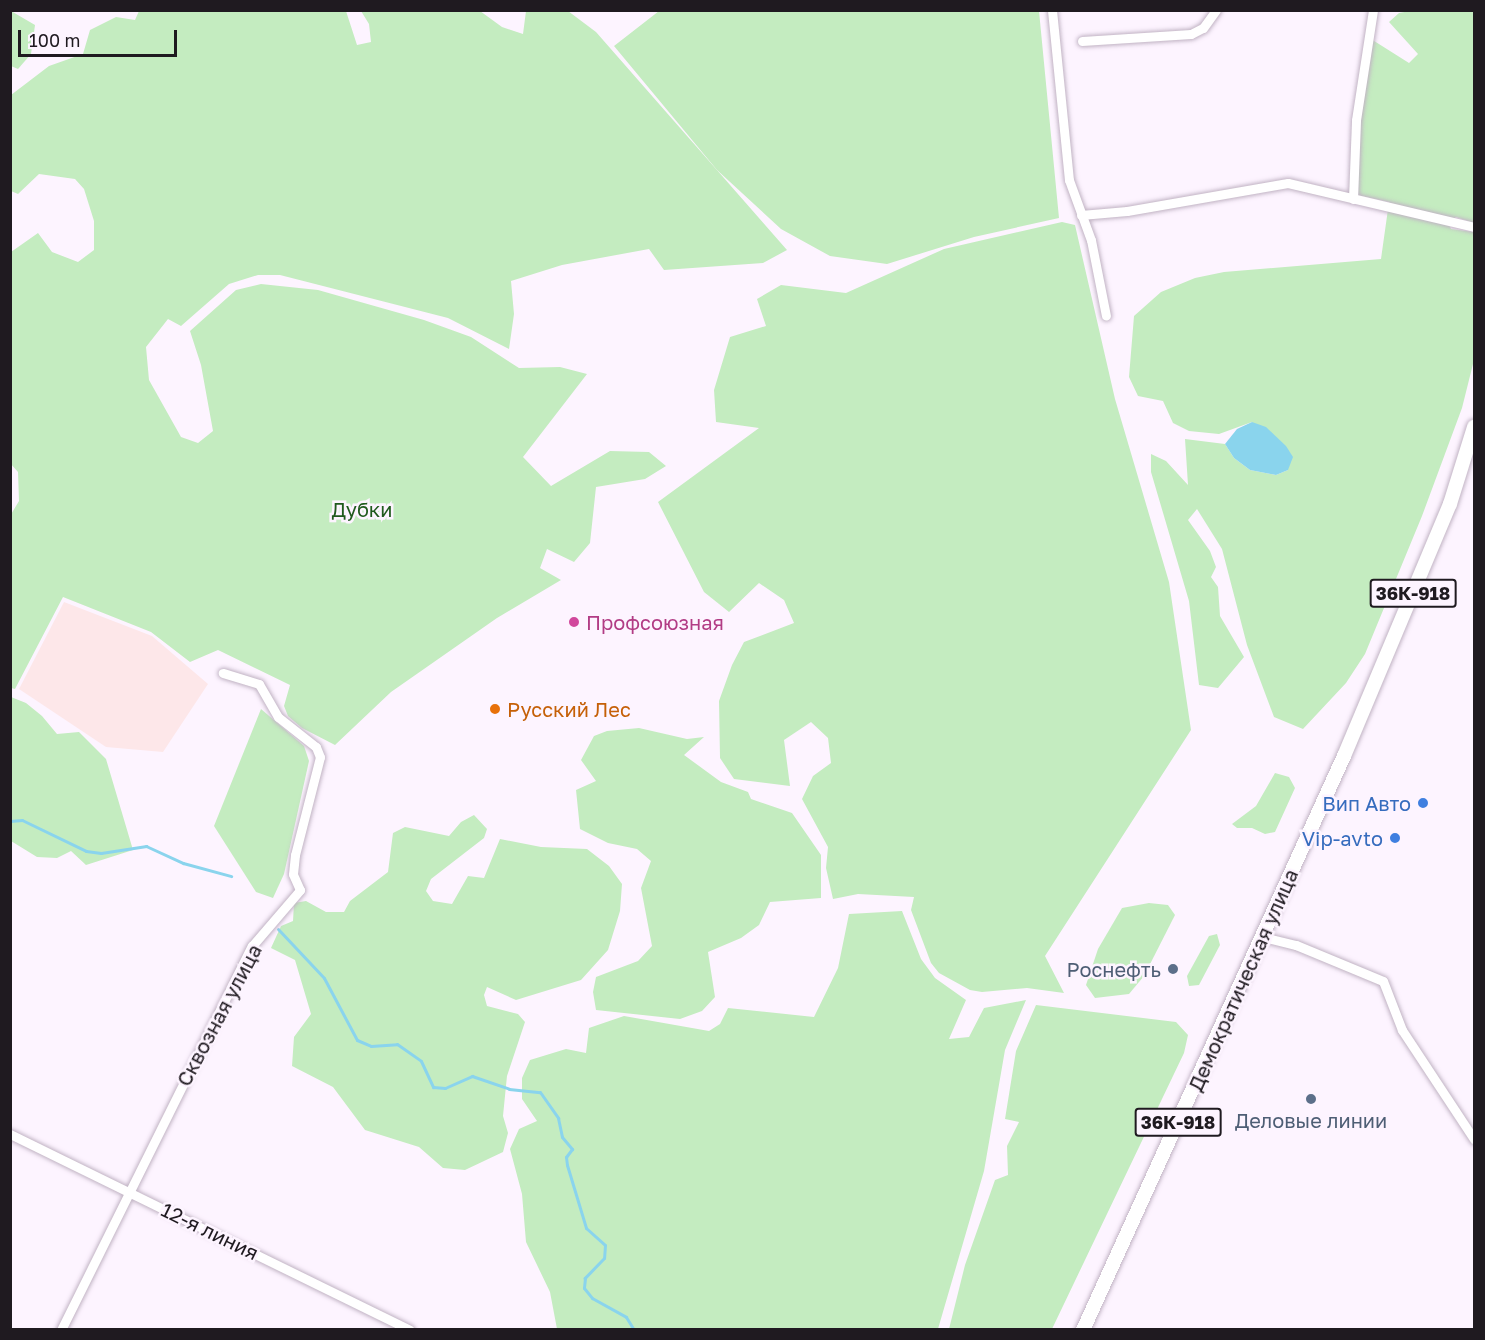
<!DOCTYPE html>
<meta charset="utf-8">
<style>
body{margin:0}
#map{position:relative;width:1485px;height:1340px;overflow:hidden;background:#fdf4ff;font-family:"Golos Text",sans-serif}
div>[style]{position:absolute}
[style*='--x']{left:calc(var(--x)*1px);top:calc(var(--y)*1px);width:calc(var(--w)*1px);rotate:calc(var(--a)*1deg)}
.industrial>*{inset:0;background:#fde7e9}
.green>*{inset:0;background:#c4ecc0}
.water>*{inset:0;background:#8ad4ed}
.stream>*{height:3px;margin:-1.5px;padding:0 1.5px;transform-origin:1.5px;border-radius:1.5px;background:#8ad4ed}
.roads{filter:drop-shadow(0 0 2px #c1b3c4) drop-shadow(0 0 2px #c1b3c4)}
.minor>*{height:9px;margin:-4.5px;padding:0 4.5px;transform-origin:4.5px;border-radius:4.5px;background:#fff}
.primary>*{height:14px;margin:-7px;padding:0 7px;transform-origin:7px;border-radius:7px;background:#fff}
.dots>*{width:16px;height:16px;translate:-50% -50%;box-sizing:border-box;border:3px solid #fdf4ff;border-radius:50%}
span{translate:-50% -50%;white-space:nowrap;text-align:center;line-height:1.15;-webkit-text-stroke:5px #fdf4ff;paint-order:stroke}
.shield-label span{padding:2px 4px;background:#fdf4ff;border:2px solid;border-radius:4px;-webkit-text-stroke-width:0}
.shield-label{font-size:18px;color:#1f1a20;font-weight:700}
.park-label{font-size:20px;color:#205a1d}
.hotel-label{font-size:20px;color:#b23c85}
.left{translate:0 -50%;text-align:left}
.food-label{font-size:20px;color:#c56008}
.shop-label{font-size:20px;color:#366cbe}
.right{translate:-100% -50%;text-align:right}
.service-label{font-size:20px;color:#4e5e75}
.street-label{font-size:20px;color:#1f1a20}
.frame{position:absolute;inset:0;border:12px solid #1f1a20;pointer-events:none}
.scale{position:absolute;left:18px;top:30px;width:159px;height:27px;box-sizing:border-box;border:3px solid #1f1a20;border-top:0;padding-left:8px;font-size:18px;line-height:21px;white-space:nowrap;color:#1f1a20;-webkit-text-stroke:4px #fdf4ff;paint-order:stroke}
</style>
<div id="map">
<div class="industrial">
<i style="clip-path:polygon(64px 602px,152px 636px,208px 684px,163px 752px,106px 747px,19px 689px)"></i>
</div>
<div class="green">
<i style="clip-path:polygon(1415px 10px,1474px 11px,1474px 223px,1456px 217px,1448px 222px,1451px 229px,1474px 232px,1474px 360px,1462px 408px,1422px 516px,1365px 654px,1346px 683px,1303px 729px,1274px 717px,1247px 645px,1222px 549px,1197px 509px,1188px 520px,1210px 551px,1216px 567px,1211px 577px,1218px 587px,1220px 616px,1244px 657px,1218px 688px,1199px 685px,1189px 601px,1151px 472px,1151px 454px,1166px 461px,1188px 485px,1185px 439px,1225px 444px,1234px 458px,1250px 470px,1276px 475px,1288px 470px,1252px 422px,1219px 434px,1189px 431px,1173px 423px,1163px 401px,1138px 396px,1129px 377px,1134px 316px,1161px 292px,1195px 278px,1224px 272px,1381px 259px,1389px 202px,1357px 195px,1361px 96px,1371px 39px,1409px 63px,1418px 54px,1389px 22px,1399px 13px)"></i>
<i style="clip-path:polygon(11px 11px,35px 25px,31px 54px,18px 69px,11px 66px)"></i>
<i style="clip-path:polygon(139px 11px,346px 11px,357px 45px,371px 42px,369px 24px,361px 11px,480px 11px,502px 27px,523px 34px,526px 11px,568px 11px,596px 32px,787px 250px,763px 263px,664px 270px,649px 249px,562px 265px,511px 281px,514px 314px,509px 349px,448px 318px,280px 275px,258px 275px,229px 284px,181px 326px,168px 319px,146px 347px,149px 380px,181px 437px,198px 443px,213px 431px,201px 365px,190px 331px,236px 290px,261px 284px,318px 290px,424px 320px,471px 337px,519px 368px,560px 367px,587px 374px,523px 457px,551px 486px,610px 451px,649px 452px,666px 466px,645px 479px,596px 487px,590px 543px,574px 562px,547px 549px,540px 568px,561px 580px,497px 618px,391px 692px,335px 745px,302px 728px,288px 716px,284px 706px,290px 685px,218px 650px,190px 662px,151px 632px,63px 597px,15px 689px,11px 688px,10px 516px,19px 501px,18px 472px,10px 463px,11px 252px,38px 233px,52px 252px,78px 262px,94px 250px,94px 221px,84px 189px,75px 179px,39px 174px,18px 194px,11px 191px,11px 95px,49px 66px,83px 54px,90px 30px,116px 17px,135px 20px)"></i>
<i style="clip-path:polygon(659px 11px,1039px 11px,1059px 218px,974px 237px,887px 264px,830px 256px,781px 229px,717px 170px,614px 46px)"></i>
<i style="clip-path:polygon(1062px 222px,1075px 225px,1115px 399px,1169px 582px,1191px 730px,1045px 956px,1064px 993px,1027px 988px,982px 992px,970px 990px,939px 973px,931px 963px,911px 910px,914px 897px,858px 894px,833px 899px,826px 868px,828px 847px,802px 799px,813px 776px,831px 763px,828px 738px,811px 722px,784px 740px,790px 786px,734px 779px,720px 758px,719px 701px,732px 665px,744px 642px,794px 623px,784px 600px,759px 583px,729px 612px,704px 592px,658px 502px,759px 428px,716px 422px,714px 390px,730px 337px,766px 326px,757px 299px,781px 285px,846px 293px,944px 249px)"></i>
<i style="clip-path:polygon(11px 697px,26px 703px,42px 716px,57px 734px,79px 732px,106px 759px,133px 850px,86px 865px,71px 851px,57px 858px,37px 857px,11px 841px)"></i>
<i style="clip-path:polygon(261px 709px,304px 746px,309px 761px,284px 874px,273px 898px,256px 892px,214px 826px)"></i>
<i style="clip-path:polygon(639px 728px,687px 739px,704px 737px,684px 755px,721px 782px,748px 792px,751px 799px,792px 813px,821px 855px,821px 898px,770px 902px,759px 925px,741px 938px,708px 952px,715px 997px,702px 1011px,680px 1019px,596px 1010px,593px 992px,596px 977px,638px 961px,652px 946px,641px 888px,651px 861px,637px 849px,608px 843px,580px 829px,576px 790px,596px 781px,581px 760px,594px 736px,607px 731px)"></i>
<i style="clip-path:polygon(1275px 773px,1289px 777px,1295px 788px,1275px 832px,1265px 834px,1252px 828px,1237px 828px,1232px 824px,1256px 806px)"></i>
<i style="clip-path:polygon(474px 815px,487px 829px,484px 838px,431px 879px,426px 891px,433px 901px,452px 904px,468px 876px,484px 878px,500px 839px,541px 847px,587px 849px,609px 866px,622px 884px,620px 911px,608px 950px,581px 980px,516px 1000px,487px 987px,484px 995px,487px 1006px,518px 1014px,525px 1022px,507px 1076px,503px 1116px,508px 1133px,503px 1152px,465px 1170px,443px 1168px,419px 1147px,365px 1130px,333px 1087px,292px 1066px,294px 1037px,311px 1014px,295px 960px,271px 948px,281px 926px,293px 921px,294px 903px,306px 901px,326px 912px,344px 912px,350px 901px,388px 872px,393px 833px,405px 827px,449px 836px,461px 822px)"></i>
<i style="clip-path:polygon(1149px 903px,1168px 905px,1175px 915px,1144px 976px,1129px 994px,1095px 998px,1086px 985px,1098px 949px,1122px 908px)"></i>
<i style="clip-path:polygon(902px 911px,921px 959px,935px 978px,966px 1000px,949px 1039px,969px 1037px,984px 1008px,1026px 1000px,1005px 1050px,984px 1171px,938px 1329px,557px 1329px,550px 1292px,526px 1242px,522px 1194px,510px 1149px,519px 1129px,537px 1121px,522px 1099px,522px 1078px,530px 1060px,566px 1049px,586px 1053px,589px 1028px,624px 1016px,709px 1031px,720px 1024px,728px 1008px,814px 1017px,838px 968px,849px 914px)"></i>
<i style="clip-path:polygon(1217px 934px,1220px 945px,1199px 985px,1189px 986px,1187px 976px,1209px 936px)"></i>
<i style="clip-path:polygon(1036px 1005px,1176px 1022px,1188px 1035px,1184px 1053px,1052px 1329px,949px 1329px,965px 1265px,995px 1180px,1008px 1175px,1007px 1146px,1019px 1122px,1005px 1119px,1016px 1051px)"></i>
</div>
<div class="water">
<i style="clip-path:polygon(1252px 422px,1266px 427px,1286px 446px,1293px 457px,1288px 470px,1276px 475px,1250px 470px,1234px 458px,1225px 444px,1237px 429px)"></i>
</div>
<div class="stream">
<i style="--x:10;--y:821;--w:12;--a:-5"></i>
<i style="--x:22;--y:820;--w:71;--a:25.8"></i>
<i style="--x:86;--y:851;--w:15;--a:8"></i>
<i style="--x:101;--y:853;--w:46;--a:-8.8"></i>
<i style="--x:146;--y:846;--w:41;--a:24.7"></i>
<i style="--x:183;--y:863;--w:50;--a:15.2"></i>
<i style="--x:278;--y:929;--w:67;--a:46.8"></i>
<i style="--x:324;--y:978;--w:70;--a:62"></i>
<i style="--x:357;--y:1040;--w:15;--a:23"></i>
<i style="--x:371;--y:1046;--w:26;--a:-4"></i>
<i style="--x:397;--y:1044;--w:29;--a:35"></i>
<i style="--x:421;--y:1061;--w:29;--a:65"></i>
<i style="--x:433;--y:1087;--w:12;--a:5"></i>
<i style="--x:445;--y:1088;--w:30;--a:-24"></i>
<i style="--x:472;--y:1076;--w:39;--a:19"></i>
<i style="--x:509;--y:1089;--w:31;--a:6"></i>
<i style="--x:540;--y:1092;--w:32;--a:55"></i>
<i style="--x:558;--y:1118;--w:19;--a:78"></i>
<i style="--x:562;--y:1137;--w:16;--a:50"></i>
<i style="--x:572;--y:1149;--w:10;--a:127"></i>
<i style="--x:566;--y:1157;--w:8;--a:83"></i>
<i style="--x:567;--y:1165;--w:66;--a:73.2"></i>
<i style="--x:586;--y:1228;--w:25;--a:42"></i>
<i style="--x:605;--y:1245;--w:13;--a:94"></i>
<i style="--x:604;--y:1258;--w:28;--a:134"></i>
<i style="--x:585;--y:1278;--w:10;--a:96"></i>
<i style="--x:584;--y:1288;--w:13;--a:51"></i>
<i style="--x:592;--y:1298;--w:39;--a:29"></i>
<i style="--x:626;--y:1317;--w:15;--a:58"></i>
</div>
<div class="roads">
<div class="minor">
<i style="--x:1052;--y:10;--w:171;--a:84.3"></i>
<i style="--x:1069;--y:180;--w:64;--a:69.9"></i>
<i style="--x:1091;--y:240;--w:77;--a:78.8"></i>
<i style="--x:1082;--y:41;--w:109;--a:-3.7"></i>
<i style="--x:1191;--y:34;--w:13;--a:-27"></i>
<i style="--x:1203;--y:28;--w:22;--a:-54"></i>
<i style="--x:1353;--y:199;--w:79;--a:-87.8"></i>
<i style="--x:1356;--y:120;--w:111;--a:-81.2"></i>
<i style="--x:1081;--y:215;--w:46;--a:-5"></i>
<i style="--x:1127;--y:211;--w:163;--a:-9.9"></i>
<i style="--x:1288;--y:183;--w:191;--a:13.3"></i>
<i style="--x:1263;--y:937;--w:34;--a:14"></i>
<i style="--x:1296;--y:945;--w:94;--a:22.5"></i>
<i style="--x:1383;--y:981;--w:53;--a:68.8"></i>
<i style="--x:1402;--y:1030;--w:131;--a:56.6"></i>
<i style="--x:10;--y:1134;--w:445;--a:26.1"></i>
<i style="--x:61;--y:1330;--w:429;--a:-63.6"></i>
<i style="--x:252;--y:946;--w:74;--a:-49.4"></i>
<i style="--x:300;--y:890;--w:17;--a:-114"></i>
<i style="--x:293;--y:874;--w:19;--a:-84"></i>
<i style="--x:295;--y:855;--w:101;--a:-75.7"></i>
<i style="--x:320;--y:757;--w:11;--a:-112"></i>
<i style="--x:316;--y:747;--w:48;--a:-141.7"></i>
<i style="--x:278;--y:717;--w:38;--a:-120"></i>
<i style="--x:259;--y:684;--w:38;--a:-163"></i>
</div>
<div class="primary">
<i style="--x:1083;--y:1330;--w:631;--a:-65.55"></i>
<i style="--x:1344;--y:756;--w:273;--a:-67.2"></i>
<i style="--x:1450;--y:504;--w:81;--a:-72.7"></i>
</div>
</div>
<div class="dots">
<i style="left:574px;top:622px;background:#d1479c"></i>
<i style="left:495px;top:709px;background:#e8710a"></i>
<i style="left:1423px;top:803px;background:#3f7fe0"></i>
<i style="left:1395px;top:838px;background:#3f7fe0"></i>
<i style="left:1173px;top:969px;background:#5c6f8a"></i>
<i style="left:1311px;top:1099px;background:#5c6f8a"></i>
</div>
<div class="shield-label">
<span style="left:1413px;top:593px">36К-918</span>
<span style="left:1178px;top:1122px">36К-918</span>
</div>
<div class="park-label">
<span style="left:362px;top:509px">Дубки</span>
</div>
<div class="hotel-label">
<span class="left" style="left:586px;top:622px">Профсоюзная</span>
</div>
<div class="food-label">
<span class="left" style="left:507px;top:709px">Русский Лес</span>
</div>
<div class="shop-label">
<span class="right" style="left:1411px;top:803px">Вип Авто</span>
<span class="right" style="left:1383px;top:838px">Vip-avto</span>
</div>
<div class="service-label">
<span class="right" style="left:1161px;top:969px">Роснефть</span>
<span style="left:1311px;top:1120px">Деловые линии</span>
</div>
<div class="street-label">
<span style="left:1243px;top:980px;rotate:-66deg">Демократическая улица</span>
<span style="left:219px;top:1015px;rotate:-62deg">Сквозная улица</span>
<span style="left:210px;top:1231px;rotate:26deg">12-я линия</span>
</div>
<div class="frame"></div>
<div class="scale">100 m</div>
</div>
